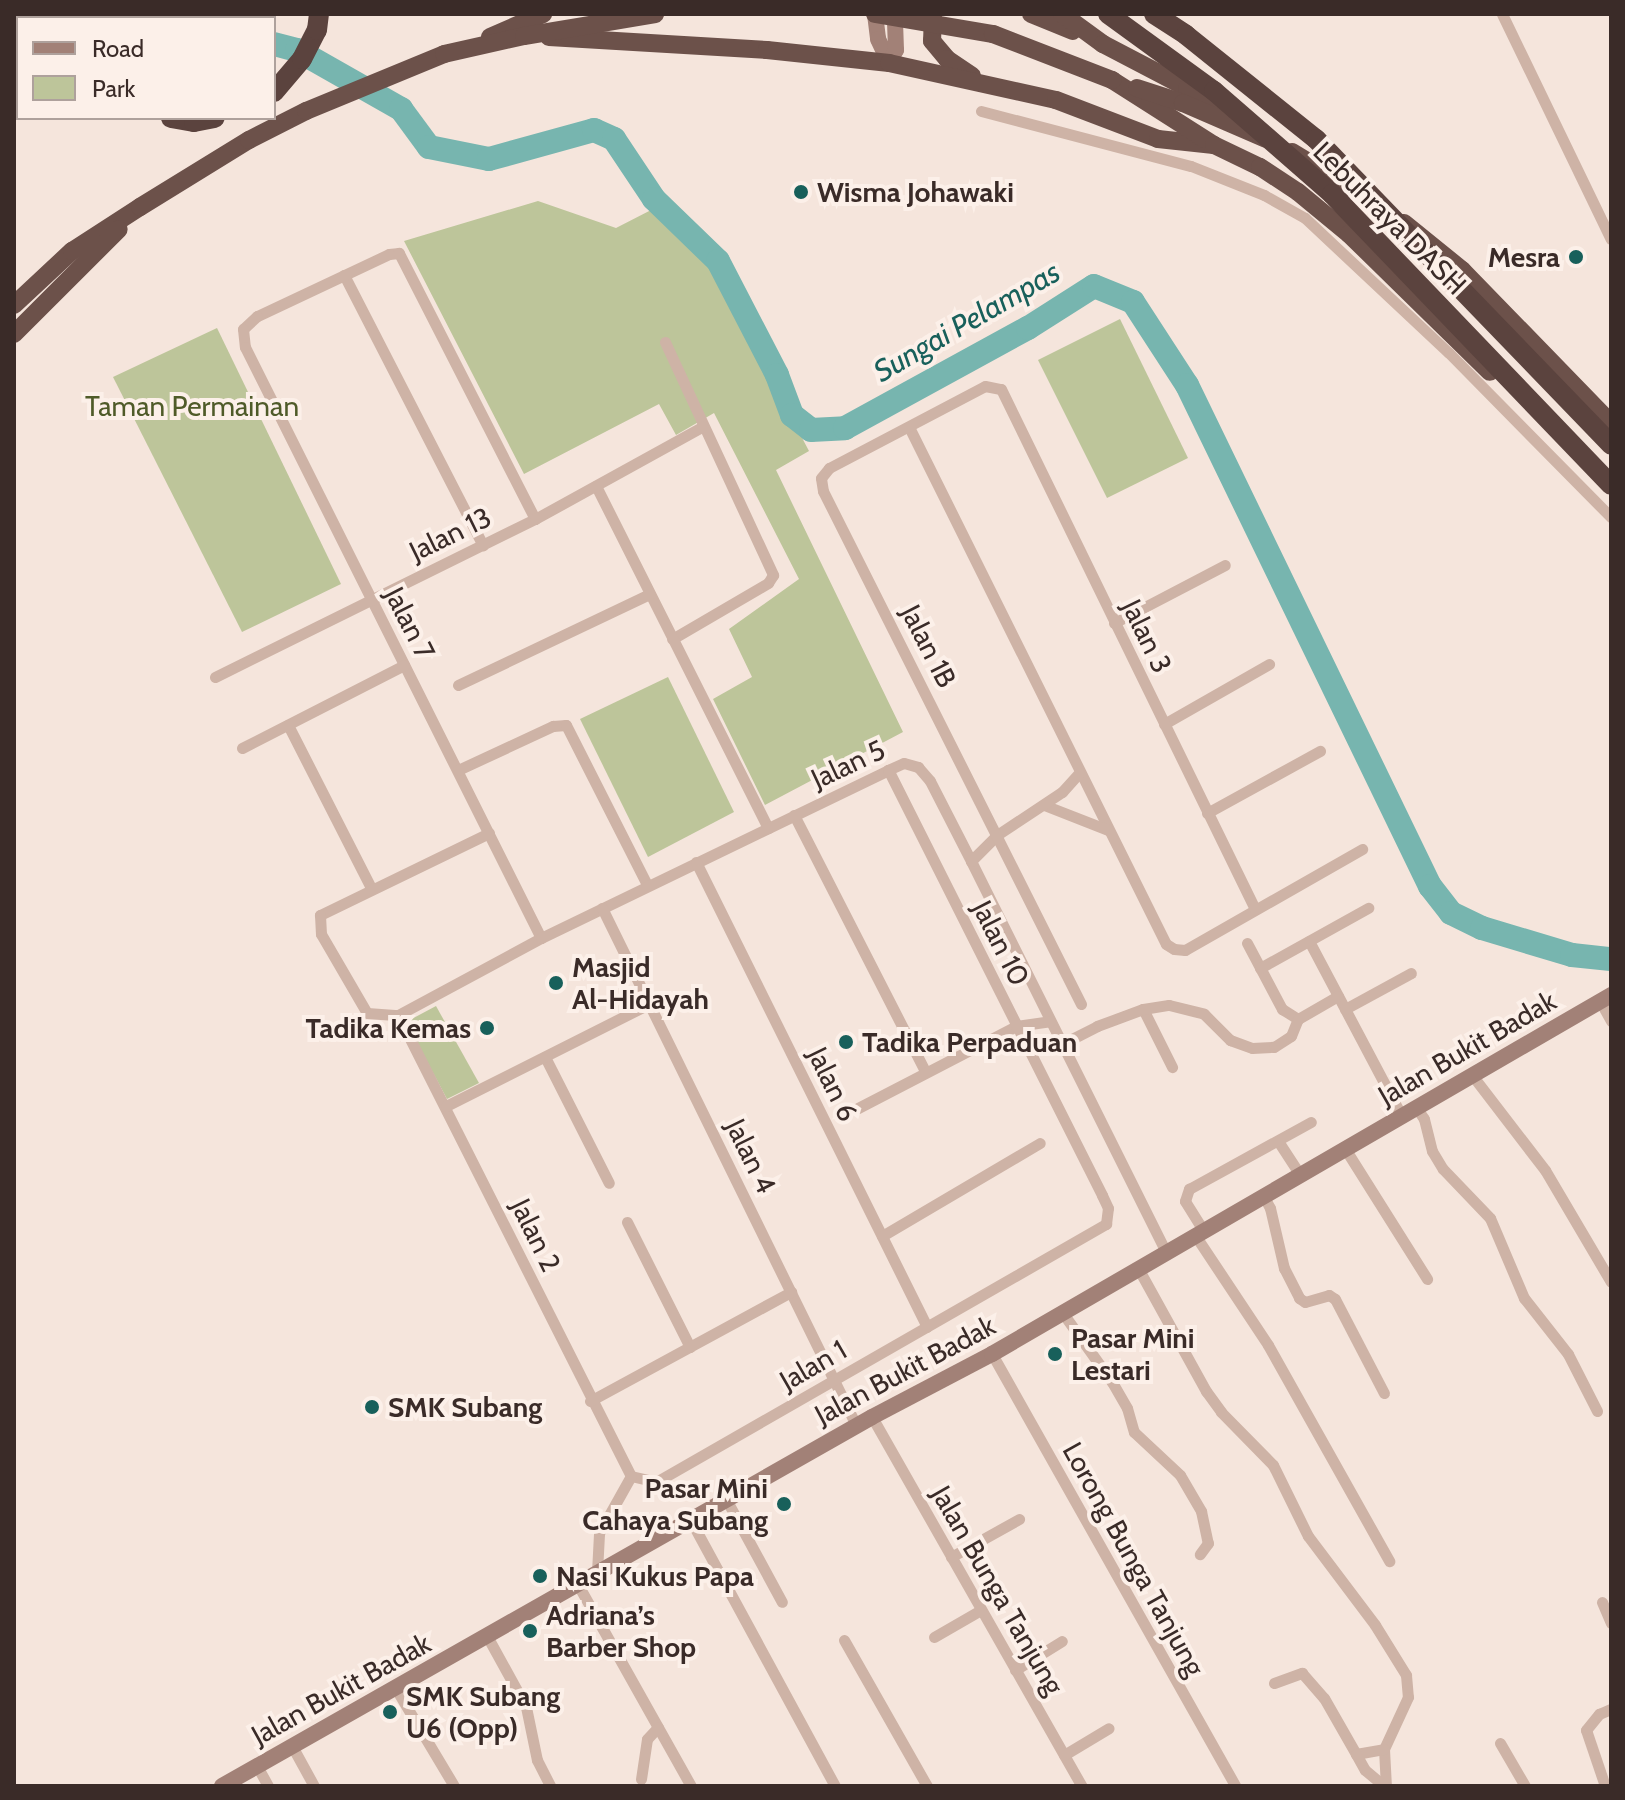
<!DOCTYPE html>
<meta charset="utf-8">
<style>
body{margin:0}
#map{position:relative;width:1625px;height:1800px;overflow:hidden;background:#f5e5dc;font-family:Cabin,sans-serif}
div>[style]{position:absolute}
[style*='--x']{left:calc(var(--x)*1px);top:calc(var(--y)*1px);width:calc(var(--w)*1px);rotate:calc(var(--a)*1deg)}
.green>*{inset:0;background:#bdc59a}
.river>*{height:24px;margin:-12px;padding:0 12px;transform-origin:12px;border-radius:12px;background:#77b5af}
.minor>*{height:11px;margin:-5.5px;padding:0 5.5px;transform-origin:5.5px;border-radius:5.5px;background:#ceb3a6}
.secondary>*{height:16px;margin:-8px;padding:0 8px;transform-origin:8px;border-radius:8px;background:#a28177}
.trunk>*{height:18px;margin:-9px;padding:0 9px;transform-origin:9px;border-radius:9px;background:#6c514a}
.motorway>*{height:20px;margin:-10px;padding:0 10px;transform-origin:10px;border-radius:10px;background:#5b433e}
.trunk-bridge>*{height:18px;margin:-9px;padding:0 9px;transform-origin:9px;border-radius:9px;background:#6c514a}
.motorway-bridge>*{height:20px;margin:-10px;padding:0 10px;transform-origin:10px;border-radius:10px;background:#5b433e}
.dots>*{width:22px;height:22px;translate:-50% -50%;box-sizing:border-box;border:4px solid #fcf0e9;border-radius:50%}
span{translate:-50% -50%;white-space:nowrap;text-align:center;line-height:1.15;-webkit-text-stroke:8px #fcf0e9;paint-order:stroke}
.poi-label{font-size:28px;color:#3a2b28;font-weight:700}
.left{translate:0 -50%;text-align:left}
.right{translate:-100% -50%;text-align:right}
.street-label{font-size:28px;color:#3a2b28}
.park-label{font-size:28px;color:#4f5b29}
.water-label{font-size:30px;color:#18605b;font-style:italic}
.frame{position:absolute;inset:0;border:16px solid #3a2b28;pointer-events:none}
.legend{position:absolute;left:16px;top:16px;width:260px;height:104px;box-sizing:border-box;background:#fcf0e9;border:2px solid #aea19c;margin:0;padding:10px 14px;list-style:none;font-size:24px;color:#3a2b28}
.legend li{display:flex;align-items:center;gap:16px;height:40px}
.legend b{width:40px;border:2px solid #aea19c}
</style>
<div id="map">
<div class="green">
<i style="clip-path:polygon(538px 201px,616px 228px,655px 208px,713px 269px,809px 451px,776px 470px,903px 732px,765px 805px,713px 699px,752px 677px,729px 629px,799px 579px,714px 413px,676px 435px,659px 404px,524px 474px,404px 241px)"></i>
<i style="clip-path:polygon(1120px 319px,1188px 458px,1107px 498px,1038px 360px)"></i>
<i style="clip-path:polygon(217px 328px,341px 584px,242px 632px,113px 377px)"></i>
<i style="clip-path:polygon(668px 677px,734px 812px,648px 857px,580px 719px)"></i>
<i style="clip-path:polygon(436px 1006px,479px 1083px,447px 1099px,406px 1022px)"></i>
</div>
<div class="river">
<i style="--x:102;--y:14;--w:8;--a:30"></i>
<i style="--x:274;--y:44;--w:24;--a:15"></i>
<i style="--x:297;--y:50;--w:120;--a:29.6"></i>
<i style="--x:401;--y:109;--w:47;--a:53.6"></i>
<i style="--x:429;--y:147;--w:61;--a:11.3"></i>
<i style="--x:489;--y:159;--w:109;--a:-15.4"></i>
<i style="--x:594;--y:130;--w:22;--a:24"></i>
<i style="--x:614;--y:139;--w:72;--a:56.3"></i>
<i style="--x:654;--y:199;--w:89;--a:44.1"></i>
<i style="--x:718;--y:261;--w:128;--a:62.6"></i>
<i style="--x:777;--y:375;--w:43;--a:69.4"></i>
<i style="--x:792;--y:415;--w:24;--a:38"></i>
<i style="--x:811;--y:430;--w:34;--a:-3"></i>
<i style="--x:845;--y:428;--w:209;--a:-28.7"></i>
<i style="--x:1028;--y:328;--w:78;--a:-32.5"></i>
<i style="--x:1094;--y:286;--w:42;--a:22.3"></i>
<i style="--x:1133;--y:302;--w:99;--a:57"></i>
<i style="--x:1187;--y:385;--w:557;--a:64.13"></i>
<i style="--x:1430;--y:886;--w:34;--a:52"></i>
<i style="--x:1451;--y:913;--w:34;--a:26"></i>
<i style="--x:1482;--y:928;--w:94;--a:16.7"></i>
<i style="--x:1572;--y:955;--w:39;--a:6"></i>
</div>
<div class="minor">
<i style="--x:1502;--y:14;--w:250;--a:64.2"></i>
<i style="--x:981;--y:111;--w:217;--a:14.7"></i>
<i style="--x:1191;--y:166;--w:79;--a:21.7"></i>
<i style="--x:1264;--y:195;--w:47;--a:29.3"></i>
<i style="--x:1305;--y:218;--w:197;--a:43.2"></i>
<i style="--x:1449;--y:353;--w:231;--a:45.4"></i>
<i style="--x:344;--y:275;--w:304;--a:62.8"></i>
<i style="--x:665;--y:342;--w:257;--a:65.1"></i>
<i style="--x:773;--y:575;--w:9;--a:122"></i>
<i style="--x:768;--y:583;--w:111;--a:149.7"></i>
<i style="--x:909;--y:427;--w:577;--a:63.57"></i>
<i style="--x:1166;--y:944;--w:9;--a:32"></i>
<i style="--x:1174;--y:949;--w:11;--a:5"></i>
<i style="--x:1185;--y:950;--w:204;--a:-29.7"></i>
<i style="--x:596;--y:486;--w:383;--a:63.3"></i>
<i style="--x:535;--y:519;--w:299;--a:-117.1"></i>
<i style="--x:399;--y:253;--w:10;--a:174"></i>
<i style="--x:389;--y:254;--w:146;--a:154.8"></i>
<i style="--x:257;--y:316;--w:19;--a:137"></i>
<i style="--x:243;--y:329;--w:18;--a:84"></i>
<i style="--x:245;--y:347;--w:661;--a:63.4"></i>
<i style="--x:1114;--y:623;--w:125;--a:-27.6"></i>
<i style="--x:215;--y:677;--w:357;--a:-26.3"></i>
<i style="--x:535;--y:519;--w:191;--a:-28.9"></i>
<i style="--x:458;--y:685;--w:212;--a:-25.4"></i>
<i style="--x:1164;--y:724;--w:121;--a:-29.7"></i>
<i style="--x:288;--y:725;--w:183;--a:63"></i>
<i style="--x:242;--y:748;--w:182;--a:-27.1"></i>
<i style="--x:458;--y:770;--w:105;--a:-24.9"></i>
<i style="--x:553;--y:726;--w:13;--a:-4"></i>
<i style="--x:566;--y:725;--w:179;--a:63.1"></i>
<i style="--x:1044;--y:805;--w:69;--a:21.3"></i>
<i style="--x:1207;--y:813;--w:129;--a:-28.8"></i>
<i style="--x:794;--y:815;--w:288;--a:62.9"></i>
<i style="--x:489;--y:833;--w:188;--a:154.1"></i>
<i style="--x:320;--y:915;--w:19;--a:87"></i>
<i style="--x:321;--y:934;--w:91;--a:59.8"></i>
<i style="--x:367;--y:1013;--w:31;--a:4"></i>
<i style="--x:398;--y:1015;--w:162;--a:-28.3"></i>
<i style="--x:541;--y:938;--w:386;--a:-25.8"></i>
<i style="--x:888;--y:770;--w:17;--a:-24"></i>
<i style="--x:904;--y:763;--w:15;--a:16"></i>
<i style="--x:918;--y:767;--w:18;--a:49"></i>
<i style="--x:930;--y:781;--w:90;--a:62.9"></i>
<i style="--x:971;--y:861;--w:437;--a:63.5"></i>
<i style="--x:971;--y:861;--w:37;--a:-45"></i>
<i style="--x:997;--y:835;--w:78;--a:-33.5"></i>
<i style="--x:1062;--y:792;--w:25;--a:-48"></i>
<i style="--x:696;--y:862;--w:519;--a:63.58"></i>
<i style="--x:602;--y:908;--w:576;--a:63.84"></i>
<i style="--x:1309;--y:941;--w:197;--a:62.1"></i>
<i style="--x:1247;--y:943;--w:75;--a:62.1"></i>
<i style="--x:1282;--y:1009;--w:19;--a:32"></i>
<i style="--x:1260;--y:968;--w:124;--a:-29.1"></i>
<i style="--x:1600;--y:1001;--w:23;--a:61"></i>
<i style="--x:1081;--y:1004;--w:574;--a:-116.7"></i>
<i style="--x:823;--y:491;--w:13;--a:-99"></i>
<i style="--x:821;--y:478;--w:13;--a:-51"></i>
<i style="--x:829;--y:468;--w:176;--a:-27.7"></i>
<i style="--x:985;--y:386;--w:16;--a:11"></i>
<i style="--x:1001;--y:389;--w:579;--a:63.97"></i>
<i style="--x:1143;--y:1009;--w:65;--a:63.4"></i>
<i style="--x:1345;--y:1009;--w:75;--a:-28.6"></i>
<i style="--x:398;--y:1015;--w:517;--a:63.19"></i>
<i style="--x:1062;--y:1044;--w:39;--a:-27"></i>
<i style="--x:1097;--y:1026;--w:49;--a:-20.3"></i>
<i style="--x:1143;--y:1009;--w:26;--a:-9"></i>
<i style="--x:1169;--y:1005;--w:36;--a:14"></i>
<i style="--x:1204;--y:1014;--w:37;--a:45"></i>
<i style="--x:1230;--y:1040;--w:23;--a:20"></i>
<i style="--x:1252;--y:1048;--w:22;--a:-3"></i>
<i style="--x:1274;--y:1047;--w:20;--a:-33"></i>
<i style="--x:1291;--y:1036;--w:18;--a:-68"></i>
<i style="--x:1298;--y:1019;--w:46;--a:-29.9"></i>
<i style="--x:545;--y:1057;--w:141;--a:63.1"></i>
<i style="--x:1472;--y:1075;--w:120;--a:52.5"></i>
<i style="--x:1545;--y:1170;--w:130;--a:59.5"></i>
<i style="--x:446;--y:1106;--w:227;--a:-26.7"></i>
<i style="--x:1416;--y:1107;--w:14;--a:56"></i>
<i style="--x:1424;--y:1119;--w:33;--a:76"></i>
<i style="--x:1432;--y:1151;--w:21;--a:59"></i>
<i style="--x:1443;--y:1169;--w:68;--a:46.2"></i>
<i style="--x:1490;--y:1218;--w:87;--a:67"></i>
<i style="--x:1524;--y:1298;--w:71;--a:51.8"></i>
<i style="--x:1568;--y:1354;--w:64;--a:63"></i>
<i style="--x:858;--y:1108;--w:178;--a:-27.4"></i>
<i style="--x:1016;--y:1026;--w:34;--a:-8"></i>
<i style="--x:1278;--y:1141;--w:38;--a:57"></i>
<i style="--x:1344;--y:1147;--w:156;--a:57.8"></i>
<i style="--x:1263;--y:1195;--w:15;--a:62"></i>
<i style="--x:1270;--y:1208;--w:62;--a:76.9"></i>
<i style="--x:1284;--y:1268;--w:34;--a:63"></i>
<i style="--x:1299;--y:1298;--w:7;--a:34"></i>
<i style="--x:1305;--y:1302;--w:25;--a:-16"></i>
<i style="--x:1329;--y:1295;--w:7;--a:34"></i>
<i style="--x:1335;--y:1299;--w:106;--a:62.5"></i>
<i style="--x:627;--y:1222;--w:140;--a:63.3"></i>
<i style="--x:1203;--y:1230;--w:34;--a:-122"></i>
<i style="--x:1185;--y:1201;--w:13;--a:-72"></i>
<i style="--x:1189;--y:1189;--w:139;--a:-28.8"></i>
<i style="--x:1195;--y:1235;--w:132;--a:56.4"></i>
<i style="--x:1268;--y:1345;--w:248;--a:60.7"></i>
<i style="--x:882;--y:1236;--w:183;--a:-30.5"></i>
<i style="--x:1138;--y:1268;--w:141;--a:61.1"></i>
<i style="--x:1206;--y:1391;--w:26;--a:54"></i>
<i style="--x:1221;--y:1412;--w:74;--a:45.5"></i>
<i style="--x:1273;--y:1465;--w:79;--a:63.8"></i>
<i style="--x:1308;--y:1536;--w:111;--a:53"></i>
<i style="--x:1375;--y:1625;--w:59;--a:58.2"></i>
<i style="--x:1406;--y:1675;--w:22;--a:85"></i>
<i style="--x:1408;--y:1697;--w:57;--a:114.8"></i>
<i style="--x:1384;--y:1749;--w:37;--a:87"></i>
<i style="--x:1062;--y:1312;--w:86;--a:54.5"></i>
<i style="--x:1112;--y:1382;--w:30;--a:60"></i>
<i style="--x:1127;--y:1408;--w:25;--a:74"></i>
<i style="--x:1134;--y:1432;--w:63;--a:43.1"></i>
<i style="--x:1180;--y:1475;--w:42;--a:59.7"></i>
<i style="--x:1201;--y:1511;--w:33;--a:78"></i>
<i style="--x:1208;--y:1543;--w:14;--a:126"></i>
<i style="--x:992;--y:1354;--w:496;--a:60.6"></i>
<i style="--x:590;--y:1401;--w:229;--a:-28.5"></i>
<i style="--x:872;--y:1417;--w:425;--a:60.4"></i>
<i style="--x:631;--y:1476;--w:26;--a:13"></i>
<i style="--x:656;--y:1482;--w:519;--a:-29.83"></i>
<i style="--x:1106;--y:1224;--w:16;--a:-83"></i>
<i style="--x:1108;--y:1208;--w:14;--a:-115"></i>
<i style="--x:1102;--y:1195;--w:476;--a:-116.7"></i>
<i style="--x:726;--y:1499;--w:117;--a:61.5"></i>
<i style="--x:690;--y:1519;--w:304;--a:61.5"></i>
<i style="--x:951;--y:1557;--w:78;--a:-29.2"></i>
<i style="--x:597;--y:1572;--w:39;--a:-87"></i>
<i style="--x:599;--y:1533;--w:65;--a:-60.7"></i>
<i style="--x:577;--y:1583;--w:233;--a:60.7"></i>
<i style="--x:1602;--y:1602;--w:23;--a:67"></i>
<i style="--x:487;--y:1636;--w:81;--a:61.2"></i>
<i style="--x:526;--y:1707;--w:54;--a:78.3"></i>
<i style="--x:537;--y:1760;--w:29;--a:63"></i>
<i style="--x:934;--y:1637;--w:54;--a:-29.9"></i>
<i style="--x:844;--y:1640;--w:168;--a:60.4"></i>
<i style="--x:1015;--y:1670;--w:55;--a:-31.7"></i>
<i style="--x:1274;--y:1683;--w:30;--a:-20"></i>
<i style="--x:1302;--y:1673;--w:33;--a:49"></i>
<i style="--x:1324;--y:1698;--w:64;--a:60.3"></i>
<i style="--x:1356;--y:1754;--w:28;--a:-10"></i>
<i style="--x:396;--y:1689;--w:113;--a:59.1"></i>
<i style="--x:1500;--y:1743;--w:50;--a:59.8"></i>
<i style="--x:292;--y:1746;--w:46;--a:61.2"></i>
<i style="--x:1356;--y:1754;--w:18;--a:61"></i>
<i style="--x:1365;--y:1770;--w:25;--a:40"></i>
<i style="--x:1064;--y:1755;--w:52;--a:-31"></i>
<i style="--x:257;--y:1766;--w:23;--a:61"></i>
<i style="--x:641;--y:1779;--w:40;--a:-81.5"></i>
<i style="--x:647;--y:1739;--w:16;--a:-47"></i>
<i style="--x:1605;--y:1786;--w:59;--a:-108.7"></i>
<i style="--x:1586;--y:1730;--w:21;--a:-51"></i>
<i style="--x:1599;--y:1714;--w:13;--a:-23"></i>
</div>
<div class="secondary">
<i style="--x:875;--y:14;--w:25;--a:83"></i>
<i style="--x:878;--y:39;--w:26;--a:65"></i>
<i style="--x:889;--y:63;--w:15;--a:-62"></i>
<i style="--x:896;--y:50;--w:36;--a:-92"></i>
<i style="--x:222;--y:1786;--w:747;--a:-29.58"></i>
<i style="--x:872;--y:1417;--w:136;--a:-27.7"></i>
<i style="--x:992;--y:1354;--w:716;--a:-30.11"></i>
</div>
<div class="trunk">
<i style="--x:933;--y:14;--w:27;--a:92"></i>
<i style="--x:932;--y:41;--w:23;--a:50"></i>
<i style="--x:947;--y:59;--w:30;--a:34"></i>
<i style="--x:1031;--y:14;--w:45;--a:22"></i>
<i style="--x:1062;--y:14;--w:51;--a:36.2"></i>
<i style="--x:1103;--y:44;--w:95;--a:27.6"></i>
<i style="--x:1187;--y:88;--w:40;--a:41"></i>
<i style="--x:490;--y:37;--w:58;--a:-23.5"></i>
<i style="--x:549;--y:37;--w:218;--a:3.4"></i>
<i style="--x:767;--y:50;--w:123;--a:6.1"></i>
<i style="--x:889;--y:63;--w:171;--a:12.5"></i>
<i style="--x:1056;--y:100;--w:109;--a:20.9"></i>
<i style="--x:1158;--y:139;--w:56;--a:6.1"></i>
<i style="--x:1112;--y:80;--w:121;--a:32.5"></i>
<i style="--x:1214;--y:145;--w:51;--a:25.6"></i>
<i style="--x:1260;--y:167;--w:45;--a:33.3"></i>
<i style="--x:1298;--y:192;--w:66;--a:39.5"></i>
<i style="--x:1349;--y:234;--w:197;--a:44.4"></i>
<i style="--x:1137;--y:88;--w:48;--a:18.1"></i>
<i style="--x:1183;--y:103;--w:90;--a:23.4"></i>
<i style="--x:1292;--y:152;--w:87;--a:31.3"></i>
<i style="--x:1404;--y:223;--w:75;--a:39"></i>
<i style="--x:1462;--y:270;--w:214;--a:45.8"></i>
<i style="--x:14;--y:305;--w:79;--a:-43"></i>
<i style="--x:72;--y:251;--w:81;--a:-32.9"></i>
<i style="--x:140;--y:207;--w:128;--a:-31.6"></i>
<i style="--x:249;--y:140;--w:64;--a:-27"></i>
<i style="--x:306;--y:111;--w:149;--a:-22.4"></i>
<i style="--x:444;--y:54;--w:82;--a:-12.7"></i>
<i style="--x:524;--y:36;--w:133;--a:-9.5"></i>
<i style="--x:14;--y:334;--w:148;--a:-45"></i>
</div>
<div class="motorway">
<i style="--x:68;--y:14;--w:4;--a:90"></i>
<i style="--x:274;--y:92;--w:43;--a:-49.7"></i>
<i style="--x:302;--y:59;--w:33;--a:-63"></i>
<i style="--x:317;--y:30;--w:16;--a:-83"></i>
<i style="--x:171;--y:118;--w:23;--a:10"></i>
<i style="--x:194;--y:122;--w:21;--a:-11"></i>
</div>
<div class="trunk-bridge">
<i style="--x:875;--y:14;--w:120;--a:9.6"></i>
<i style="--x:993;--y:34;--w:128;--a:21.1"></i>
</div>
<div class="motorway-bridge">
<i style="--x:1108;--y:14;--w:131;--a:36"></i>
<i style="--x:1214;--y:91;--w:157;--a:41.1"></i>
<i style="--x:1332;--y:194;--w:403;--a:46.2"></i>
<i style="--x:1154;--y:14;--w:38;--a:33"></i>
<i style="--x:1186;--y:35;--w:166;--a:38.7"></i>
<i style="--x:1316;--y:139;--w:425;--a:46"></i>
</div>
<div class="dots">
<i style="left:801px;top:192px;background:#18605b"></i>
<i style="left:1576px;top:257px;background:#18605b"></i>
<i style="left:556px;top:983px;background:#18605b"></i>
<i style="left:487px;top:1028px;background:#18605b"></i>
<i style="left:846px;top:1042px;background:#18605b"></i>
<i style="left:1055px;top:1354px;background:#18605b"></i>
<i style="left:372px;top:1407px;background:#18605b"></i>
<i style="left:784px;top:1504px;background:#18605b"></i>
<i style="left:540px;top:1576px;background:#18605b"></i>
<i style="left:530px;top:1631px;background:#18605b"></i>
<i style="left:390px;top:1712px;background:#18605b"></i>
</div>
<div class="poi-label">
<span class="left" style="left:817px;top:192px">Wisma Johawaki</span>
<span class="right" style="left:1560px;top:257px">Mesra</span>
<span class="left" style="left:572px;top:983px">Masjid<br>Al-Hidayah</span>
<span class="right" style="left:471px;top:1028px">Tadika Kemas</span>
<span class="left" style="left:862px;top:1042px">Tadika Perpaduan</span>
<span class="left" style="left:1071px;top:1354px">Pasar Mini<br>Lestari</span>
<span class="left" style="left:388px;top:1407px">SMK Subang</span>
<span class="right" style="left:768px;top:1504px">Pasar Mini<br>Cahaya Subang</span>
<span class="left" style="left:556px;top:1576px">Nasi Kukus Papa</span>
<span class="left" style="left:546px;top:1631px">Adriana’s<br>Barber Shop</span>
<span class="left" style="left:406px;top:1712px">SMK Subang<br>U6 (Opp)</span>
</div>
<div class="street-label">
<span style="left:1390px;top:218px;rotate:45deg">Lebuhraya DASH</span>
<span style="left:450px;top:534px;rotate:-26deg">Jalan 13</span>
<span style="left:410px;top:623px;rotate:63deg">Jalan 7</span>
<span style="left:1147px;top:636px;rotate:64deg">Jalan 3</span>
<span style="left:929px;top:646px;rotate:63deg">Jalan 1B</span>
<span style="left:848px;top:764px;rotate:-25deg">Jalan 5</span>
<span style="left:1001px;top:943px;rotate:63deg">Jalan 10</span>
<span style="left:1467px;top:1048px;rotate:-30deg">Jalan Bukit Badak</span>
<span style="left:833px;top:1084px;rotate:64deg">Jalan 6</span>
<span style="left:751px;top:1156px;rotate:64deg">Jalan 4</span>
<span style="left:536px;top:1235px;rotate:64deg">Jalan 2</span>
<span style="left:813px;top:1365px;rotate:-30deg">Jalan 1</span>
<span style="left:905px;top:1370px;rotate:-28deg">Jalan Bukit Badak</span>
<span style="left:1134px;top:1559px;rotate:61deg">Lorong Bunga Tanjung</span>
<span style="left:998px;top:1590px;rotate:60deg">Jalan Bunga Tanjung</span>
<span style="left:341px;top:1689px;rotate:-29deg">Jalan Bukit Badak</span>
</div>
<div class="park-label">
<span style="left:192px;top:406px">Taman Permainan</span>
</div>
<div class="water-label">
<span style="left:967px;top:322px;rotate:-30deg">Sungai Pelampas</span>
</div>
<div class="frame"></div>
<ul class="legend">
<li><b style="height:10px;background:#a28177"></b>Road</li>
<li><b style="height:22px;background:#bdc59a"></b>Park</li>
</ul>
</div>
